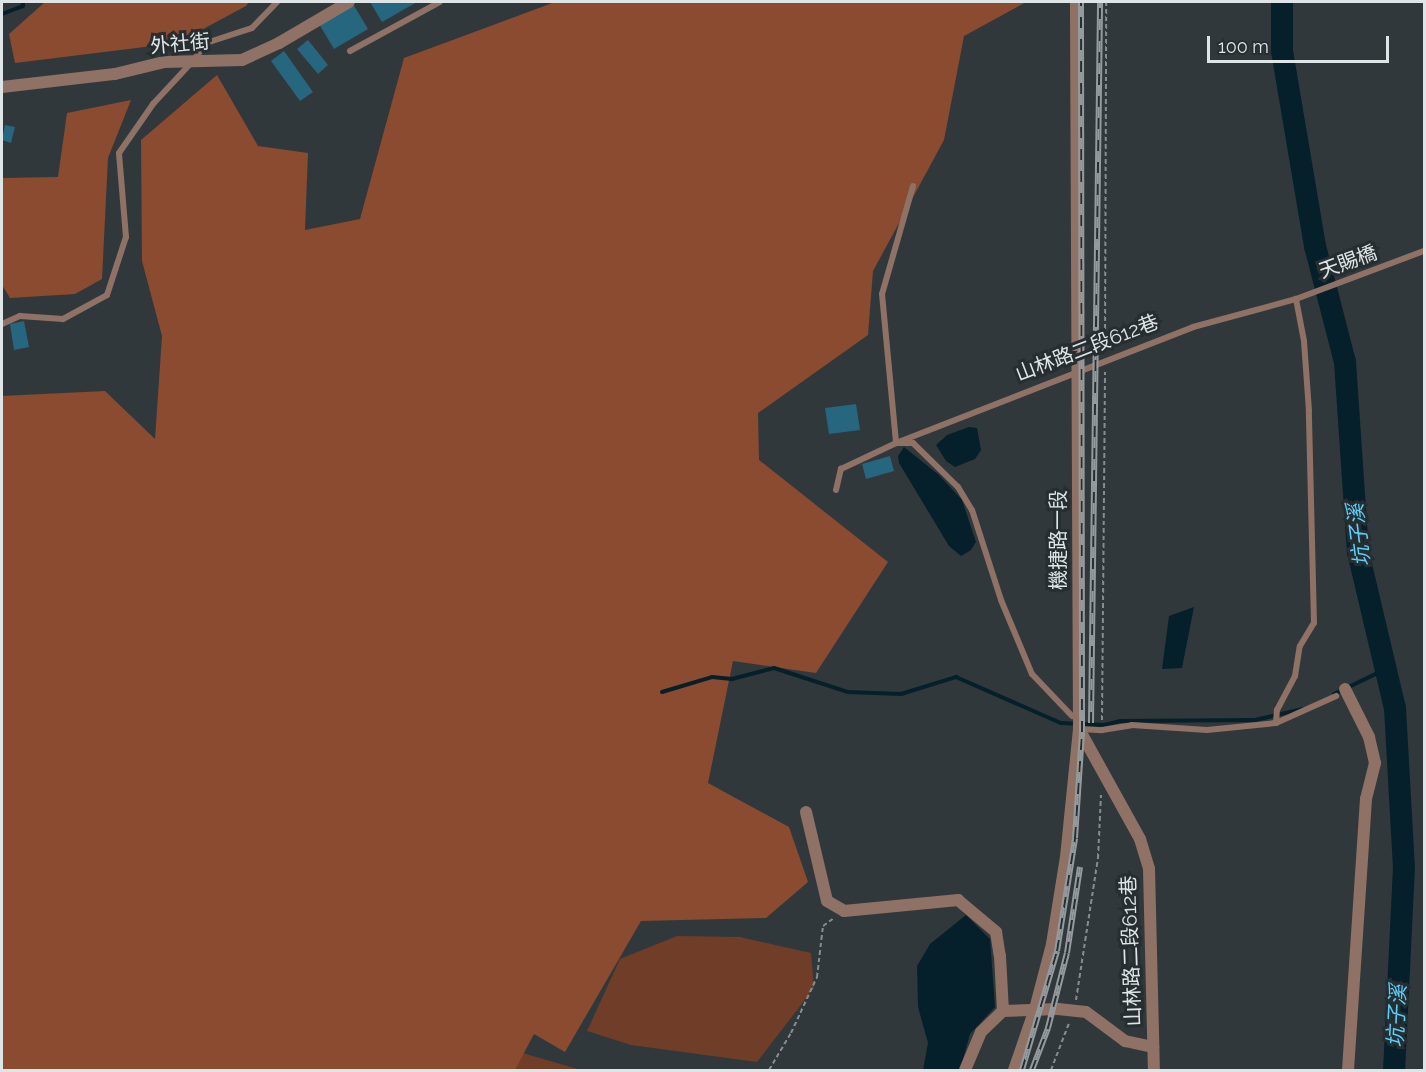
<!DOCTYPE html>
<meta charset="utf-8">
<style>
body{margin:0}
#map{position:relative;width:1426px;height:1072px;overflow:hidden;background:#31383b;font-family:Raleway,"Noto Sans TC",sans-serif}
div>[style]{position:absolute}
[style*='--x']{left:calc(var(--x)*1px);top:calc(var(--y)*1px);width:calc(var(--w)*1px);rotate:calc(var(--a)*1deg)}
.green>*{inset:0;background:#703d28}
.forest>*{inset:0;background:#8a4b31}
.water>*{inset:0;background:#05202a}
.stream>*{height:4px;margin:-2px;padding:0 2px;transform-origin:2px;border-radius:2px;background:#05202a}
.river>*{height:22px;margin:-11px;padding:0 11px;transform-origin:11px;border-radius:11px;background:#05202a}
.building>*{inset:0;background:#26667e}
.path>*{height:2px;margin-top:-1px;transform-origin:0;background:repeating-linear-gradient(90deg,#868c8f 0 4.5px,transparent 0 7.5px)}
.service>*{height:6px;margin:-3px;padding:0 3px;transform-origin:3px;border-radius:3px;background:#8f7165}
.minor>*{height:12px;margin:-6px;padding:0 6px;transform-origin:6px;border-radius:6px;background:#8f7165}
.rail>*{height:6px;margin-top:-3px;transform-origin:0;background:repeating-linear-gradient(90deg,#272e31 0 11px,#949a9d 0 22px);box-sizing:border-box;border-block:2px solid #949a9d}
span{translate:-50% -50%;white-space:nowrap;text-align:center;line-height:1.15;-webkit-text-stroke:6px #272e31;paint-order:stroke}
.street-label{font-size:20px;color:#dfe4e6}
.water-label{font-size:21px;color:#59d0fd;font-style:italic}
.frame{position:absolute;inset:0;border:3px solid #dfe4e6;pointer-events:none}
.scale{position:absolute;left:1207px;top:36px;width:182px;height:27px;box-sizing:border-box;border:3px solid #dfe4e6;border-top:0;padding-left:8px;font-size:18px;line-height:21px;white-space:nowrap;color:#dfe4e6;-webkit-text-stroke:4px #272e31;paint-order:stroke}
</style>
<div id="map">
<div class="green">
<i style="clip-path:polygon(677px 936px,740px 937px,811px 953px,814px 988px,757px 1062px,631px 1045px,587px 1031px,620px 959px)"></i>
<i style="clip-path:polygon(516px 1051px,574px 1068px,582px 1070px,512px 1070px)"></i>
</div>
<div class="forest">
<i style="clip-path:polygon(45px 2px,249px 2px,246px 6px,177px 43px,15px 63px,9px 34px)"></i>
<i style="clip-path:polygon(555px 2px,1026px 2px,964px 36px,944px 140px,873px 271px,868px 335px,758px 413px,759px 460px,888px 562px,816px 673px,733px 661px,708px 783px,789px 827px,808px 882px,766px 918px,641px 921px,565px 1052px,534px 1034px,515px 1070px,2px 1070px,2px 396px,105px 391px,155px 439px,162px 336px,142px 261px,141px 140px,217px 75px,258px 146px,308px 153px,305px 230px,360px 219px,404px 58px)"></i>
<i style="clip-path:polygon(131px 100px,108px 158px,102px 279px,75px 294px,10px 298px,2px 285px,2px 178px,58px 177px,67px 113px)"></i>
</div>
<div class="water">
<i style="clip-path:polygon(969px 427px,977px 428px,981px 450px,975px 459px,955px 467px,946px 461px,936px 445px,947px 435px)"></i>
<i style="clip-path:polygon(904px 447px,939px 475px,962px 500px,976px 542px,971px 550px,961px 556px,949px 546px,899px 463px,898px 456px)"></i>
<i style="clip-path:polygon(1194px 607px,1182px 668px,1162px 669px,1169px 616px)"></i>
<i style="clip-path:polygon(966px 915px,990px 939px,995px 1007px,970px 1034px,960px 1070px,923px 1070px,928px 1043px,918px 1007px,917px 966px,930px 944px)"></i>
</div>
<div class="stream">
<i style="--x:2;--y:14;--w:22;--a:-21"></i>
<i style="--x:23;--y:6;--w:4;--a:-90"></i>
<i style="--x:662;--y:692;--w:52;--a:-16.7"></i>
<i style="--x:712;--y:677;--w:20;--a:6"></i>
<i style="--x:732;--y:679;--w:43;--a:-14.7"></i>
<i style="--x:774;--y:668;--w:78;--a:18"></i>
<i style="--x:848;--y:692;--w:53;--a:2.2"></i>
<i style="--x:901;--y:694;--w:58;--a:-17.2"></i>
<i style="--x:956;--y:677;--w:115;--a:23.7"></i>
<i style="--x:1061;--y:723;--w:43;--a:2.7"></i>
<i style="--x:1104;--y:725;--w:16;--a:-14"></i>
<i style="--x:1120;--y:721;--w:135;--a:-0.4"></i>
<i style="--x:1255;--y:720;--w:49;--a:-12.9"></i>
<i style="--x:1334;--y:694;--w:58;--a:-25.7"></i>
</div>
<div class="river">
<i style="--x:1282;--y:2;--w:49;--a:90"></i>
<i style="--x:1282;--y:51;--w:198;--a:80.4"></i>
<i style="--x:1315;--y:246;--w:120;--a:75.5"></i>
<i style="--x:1345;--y:362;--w:190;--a:86.1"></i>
<i style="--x:1358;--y:552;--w:160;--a:76.7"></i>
<i style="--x:1395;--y:708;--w:159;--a:86.8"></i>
<i style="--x:1404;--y:867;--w:203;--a:92.8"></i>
</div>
<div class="building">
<i style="clip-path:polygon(370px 2px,417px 2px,382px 22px)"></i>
<i style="clip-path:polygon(353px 4px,368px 29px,334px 49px,319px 24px)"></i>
<i style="clip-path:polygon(308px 40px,328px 65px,318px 74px,297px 49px)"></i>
<i style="clip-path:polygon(284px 51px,313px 92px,300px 101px,271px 61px)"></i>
<i style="clip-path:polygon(5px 125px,15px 127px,11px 143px,2px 140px)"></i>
<i style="clip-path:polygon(24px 321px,29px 347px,14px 350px,10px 324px)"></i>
<i style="clip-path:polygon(856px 404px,860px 430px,829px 434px,825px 408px)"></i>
<i style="clip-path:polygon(890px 456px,894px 471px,866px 479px,862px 464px)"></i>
</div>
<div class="path">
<i style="--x:1105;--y:351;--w:349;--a:-89.8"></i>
<i style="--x:1102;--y:720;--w:348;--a:-89.5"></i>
<i style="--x:1076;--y:1000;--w:144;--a:-81.2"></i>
<i style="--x:1098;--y:858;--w:63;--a:-87.3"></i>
<i style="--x:769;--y:1070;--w:43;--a:-59.3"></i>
<i style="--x:791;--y:1033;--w:62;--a:-65.1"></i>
<i style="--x:817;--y:977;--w:51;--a:-83.3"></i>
<i style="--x:823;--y:926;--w:14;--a:-36"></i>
<i style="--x:1051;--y:1070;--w:50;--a:-69"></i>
</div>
<div class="service">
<i style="--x:350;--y:51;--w:102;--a:-28.6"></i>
<i style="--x:913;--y:186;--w:112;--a:106"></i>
<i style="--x:882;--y:294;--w:150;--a:84.6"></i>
<i style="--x:896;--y:443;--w:17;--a:0"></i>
<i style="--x:913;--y:443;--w:63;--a:44.4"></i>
<i style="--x:958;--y:487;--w:27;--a:59"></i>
<i style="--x:972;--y:510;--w:95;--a:72.1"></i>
<i style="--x:1001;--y:600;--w:80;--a:67.3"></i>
<i style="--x:1032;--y:674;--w:58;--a:46.4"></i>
<i style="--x:2;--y:324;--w:20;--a:-24"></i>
<i style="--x:20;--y:316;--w:43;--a:4"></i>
<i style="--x:63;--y:319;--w:50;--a:-28.6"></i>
<i style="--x:107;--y:295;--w:61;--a:-71.9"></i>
<i style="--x:126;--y:237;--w:84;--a:-94.8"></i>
<i style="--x:119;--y:153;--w:60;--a:-55.2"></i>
<i style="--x:153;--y:104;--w:59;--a:-47.1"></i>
<i style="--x:193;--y:61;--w:22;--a:-54"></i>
<i style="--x:206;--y:43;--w:48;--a:-18.1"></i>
<i style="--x:252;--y:28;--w:36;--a:-46"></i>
<i style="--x:836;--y:490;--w:22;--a:-77"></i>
<i style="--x:841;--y:469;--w:61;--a:-25.3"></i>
<i style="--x:896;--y:443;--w:319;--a:-21.3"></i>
<i style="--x:1193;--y:327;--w:107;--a:-15.2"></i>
<i style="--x:1296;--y:299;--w:137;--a:-20.6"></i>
<i style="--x:1276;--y:723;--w:13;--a:-86"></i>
<i style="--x:1277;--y:710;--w:38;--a:-62"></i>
<i style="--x:1295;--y:676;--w:30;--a:-81"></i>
<i style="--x:1300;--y:646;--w:27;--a:-59"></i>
<i style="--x:1314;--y:623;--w:212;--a:-91.4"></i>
<i style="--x:1309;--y:411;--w:70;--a:-94.1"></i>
<i style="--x:1304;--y:341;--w:43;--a:-100.8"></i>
<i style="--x:1080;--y:729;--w:22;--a:3"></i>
<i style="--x:1102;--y:730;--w:30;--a:-9"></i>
<i style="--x:1132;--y:725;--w:75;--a:3.8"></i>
<i style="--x:1207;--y:730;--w:69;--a:-5.8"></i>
<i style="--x:1276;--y:723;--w:66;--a:-24.2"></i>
</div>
<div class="minor">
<i style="--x:2;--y:87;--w:114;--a:-6.6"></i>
<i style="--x:115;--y:74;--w:50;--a:-13.8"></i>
<i style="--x:164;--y:62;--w:78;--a:-1.5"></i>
<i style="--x:242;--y:60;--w:41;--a:-24.7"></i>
<i style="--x:279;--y:43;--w:81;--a:-30.4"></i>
<i style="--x:1345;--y:689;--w:54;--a:63.4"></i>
<i style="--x:1369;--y:737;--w:27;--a:77"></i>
<i style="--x:1375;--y:763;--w:37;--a:104"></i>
<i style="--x:1366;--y:799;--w:272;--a:93.8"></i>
<i style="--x:1079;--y:729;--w:126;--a:61"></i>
<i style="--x:1140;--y:839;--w:31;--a:73"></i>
<i style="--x:1149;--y:869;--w:201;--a:88.6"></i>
<i style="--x:806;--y:812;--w:91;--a:76.7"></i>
<i style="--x:827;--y:901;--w:20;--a:30"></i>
<i style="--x:844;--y:911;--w:115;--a:-5.5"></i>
<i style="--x:958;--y:900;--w:50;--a:40.1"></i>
<i style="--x:996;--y:932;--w:24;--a:81"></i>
<i style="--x:1000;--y:956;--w:55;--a:86.9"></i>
<i style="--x:1003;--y:1011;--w:55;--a:-2.1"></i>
<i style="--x:1058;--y:1009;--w:28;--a:6"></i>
<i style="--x:1086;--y:1012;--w:49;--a:36.6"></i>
<i style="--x:1125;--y:1041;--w:29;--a:12"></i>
<i style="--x:965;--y:1070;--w:41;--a:-67.2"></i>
<i style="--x:981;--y:1032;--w:30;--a:-44"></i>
<i style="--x:1014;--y:1070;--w:65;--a:-71"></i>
<i style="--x:1035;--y:1009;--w:67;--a:-75.3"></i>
<i style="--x:1052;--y:944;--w:88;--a:-80.9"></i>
<i style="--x:1066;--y:857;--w:129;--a:-84.2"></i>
<i style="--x:1079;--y:729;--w:727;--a:-90.24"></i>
</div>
<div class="rail">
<i style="--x:1091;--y:723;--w:721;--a:-89.28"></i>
<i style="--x:1022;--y:1070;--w:124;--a:-73.6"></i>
<i style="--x:1057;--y:951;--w:114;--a:-80.9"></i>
<i style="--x:1075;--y:838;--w:106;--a:-86.2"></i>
<i style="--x:1082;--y:732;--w:730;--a:-90.08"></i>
<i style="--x:1032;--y:1070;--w:45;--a:-69.1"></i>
<i style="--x:1048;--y:1028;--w:77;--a:-75.8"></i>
<i style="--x:1067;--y:953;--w:87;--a:-81.4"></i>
</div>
<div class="street-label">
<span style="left:180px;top:44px;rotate:-5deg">外社街</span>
<span style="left:1348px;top:262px;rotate:-20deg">天賜橋</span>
<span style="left:1087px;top:348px;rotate:-21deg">山林路二段612巷</span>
<span style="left:1058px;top:540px;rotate:-90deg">機捷路一段</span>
<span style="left:1131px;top:951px;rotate:-92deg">山林路二段612巷</span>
</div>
<div class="water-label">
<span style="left:1359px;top:535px;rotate:-97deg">坑子溪</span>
<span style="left:1397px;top:1016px;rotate:-87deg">坑子溪</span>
</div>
<div class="frame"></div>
<div class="scale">100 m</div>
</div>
